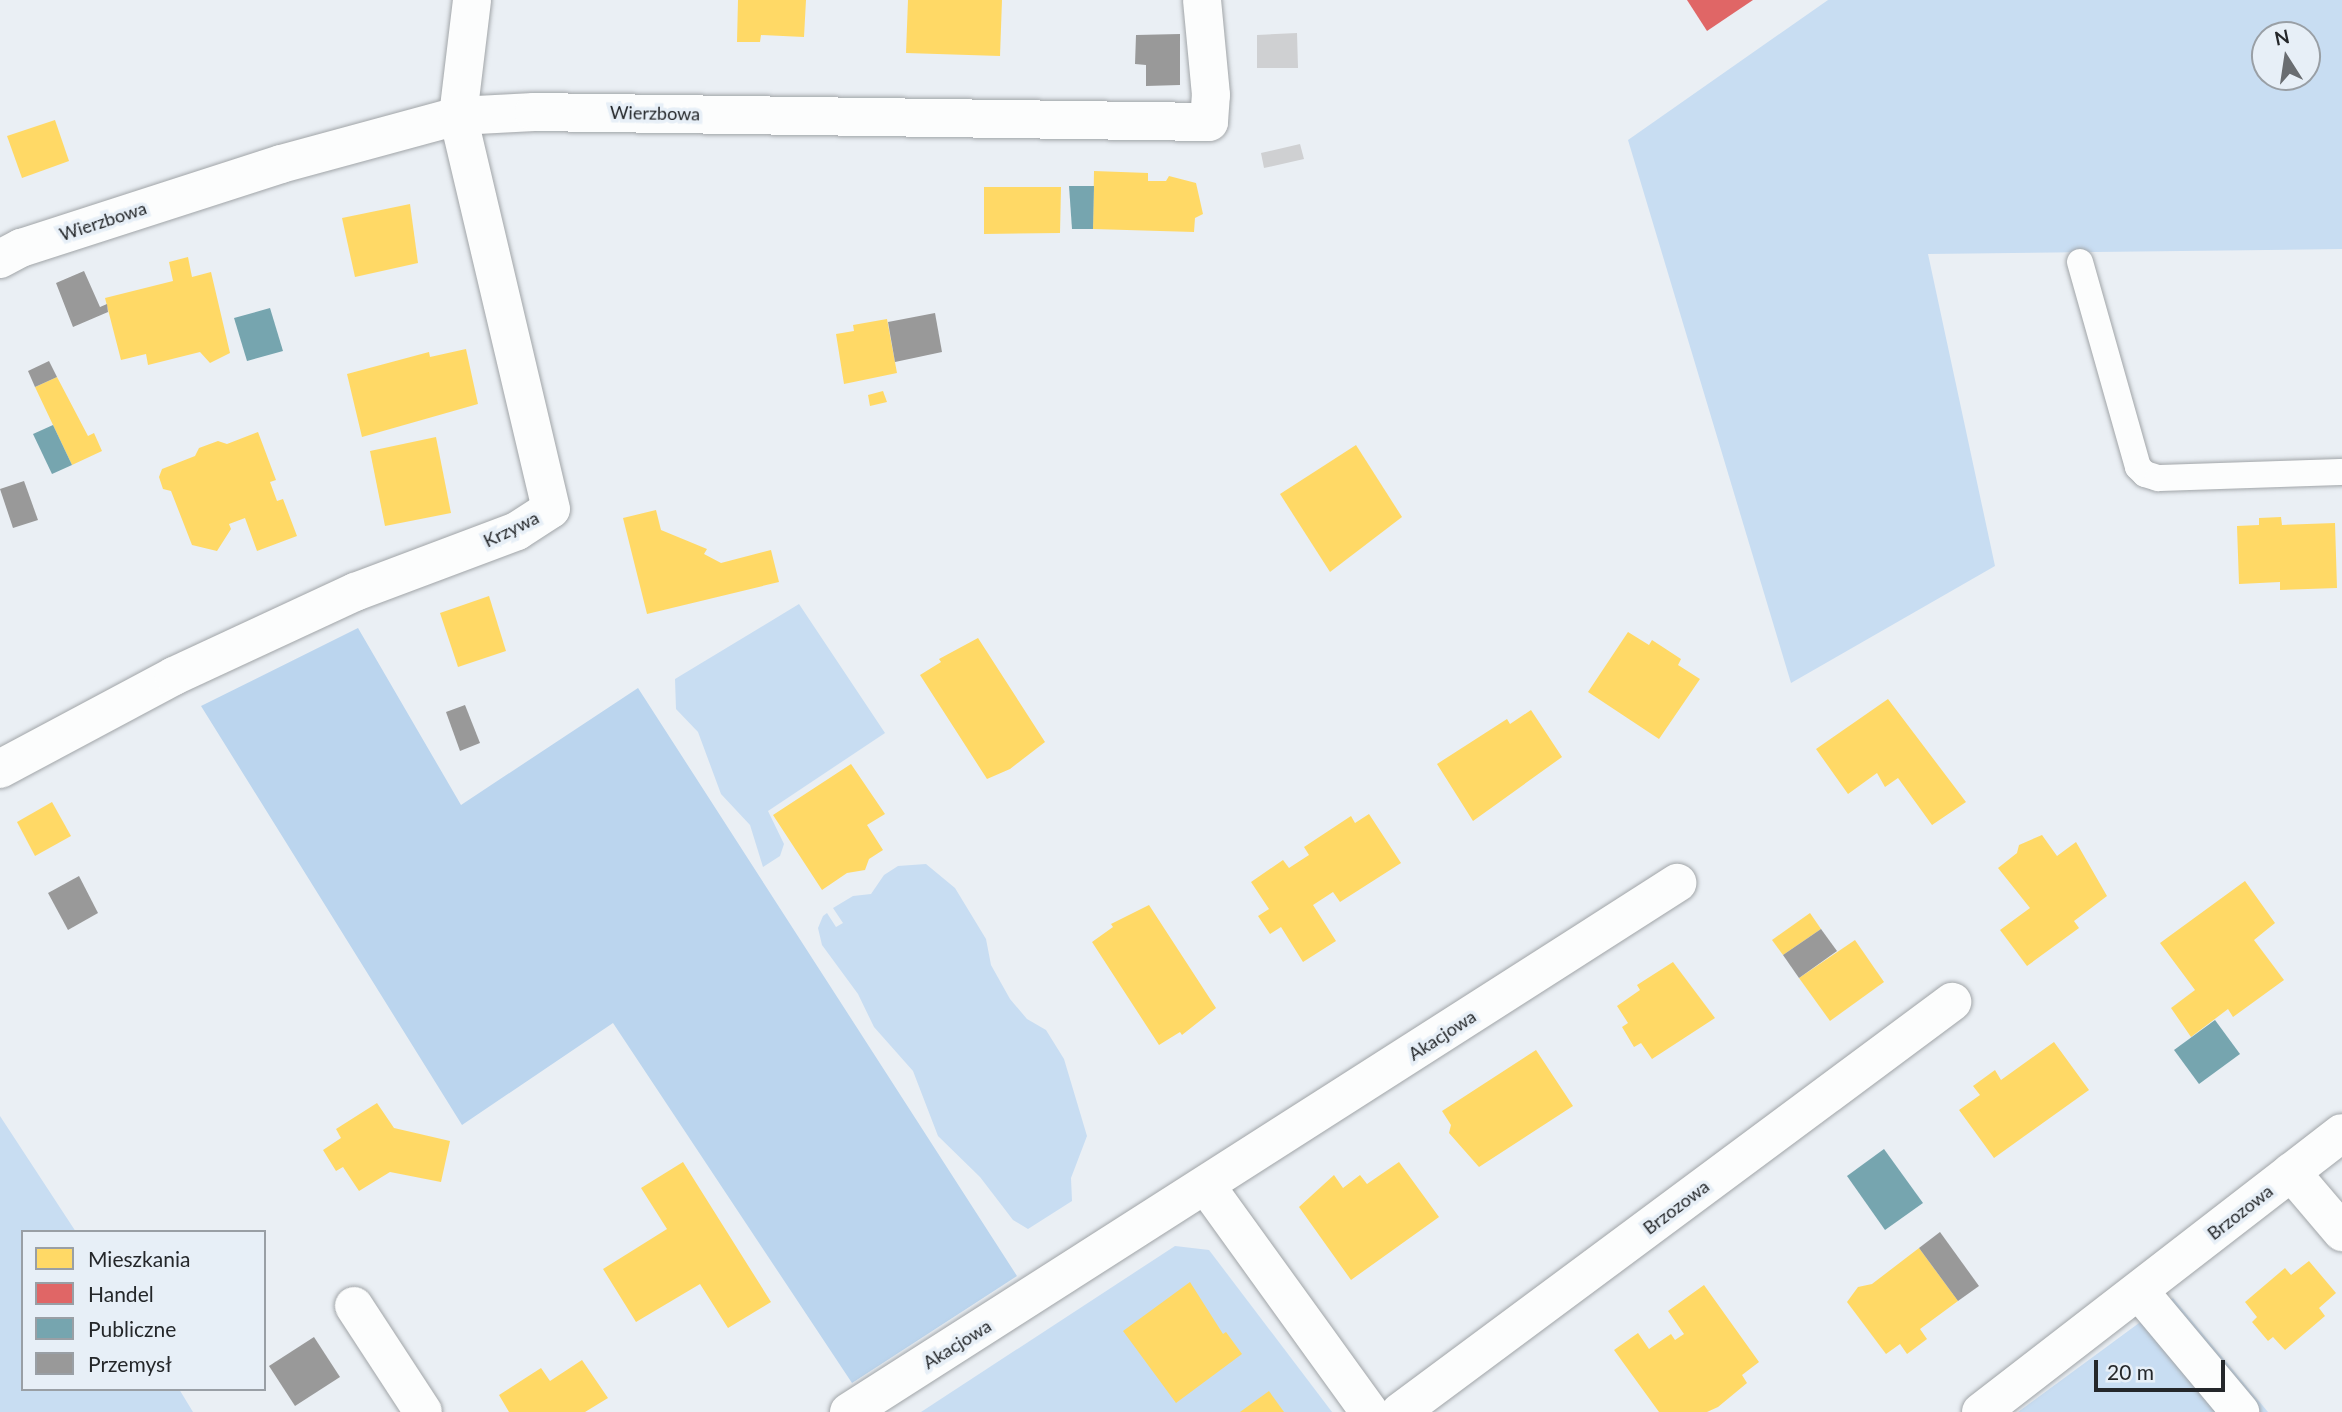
<!DOCTYPE html>
<meta charset="utf-8">
<style>
body{margin:0}
#map{position:relative;width:2342px;height:1412px;overflow:hidden;background:#eaeff4;font-family:Lato,sans-serif}
div>[style]{position:absolute}
[style*='--x']{left:calc(var(--x)*1px);top:calc(var(--y)*1px);width:calc(var(--w)*1px);rotate:calc(var(--a)*1deg)}
.green>*{inset:0;background:#c8ddf2}
.forest>*{inset:0;background:#bbd5ee}
.homes>*{inset:0;background:#ffd966}
.shops>*{inset:0;background:#e06666}
.public>*{inset:0;background:#76a5af}
.industry>*{inset:0;background:#999}
.building>*{inset:0;background:#cfd0d2}
.roads{filter:drop-shadow(0 0 2px #a1a5a8) drop-shadow(0 0 2px #a1a5a8)}
.service>*{height:26px;margin:-13px;padding:0 13px;transform-origin:13px;border-radius:13px;background:#fcfdfd}
.minor>*{height:38px;margin:-19px;padding:0 19px;transform-origin:19px;border-radius:19px;background:#fcfdfd}
span{translate:-50% -50%;white-space:nowrap;text-align:center;line-height:1.15;-webkit-text-stroke:7px #e7eff7;paint-order:stroke}
.street-label{font-size:18px;color:#24272a}
.legend{position:absolute;left:21px;top:1230px;width:245px;height:161px;box-sizing:border-box;background:#e7eff7;border:2px solid #999fa5;margin:0;padding:9px 12px;list-style:none;font-size:21px;color:#24272a}
.legend li{display:flex;align-items:center;gap:14px;height:35px}
.legend b{width:35px;border:2px solid #999fa5}
.north{position:absolute;left:2251px;top:21px;width:70px;height:70px;box-sizing:border-box;background:#e7eff7;border:2px solid #999fa5;border-radius:50%;rotate:348deg;font-size:19px;font-weight:700;line-height:28px;text-align:center;color:#24272a}
.north::after{content:'';display:block;margin:auto;width:24px;height:32px;background:#696d71;clip-path:polygon(50% 0,100% 100%,50% 72%,0 100%)}
.scale{position:absolute;left:2094px;top:1360px;width:131px;height:32px;box-sizing:border-box;border:4px solid #24272a;border-top:0;padding-left:9px;font-size:21px;line-height:24px;white-space:nowrap;color:#24272a;-webkit-text-stroke:5px #e7eff7;paint-order:stroke}
</style>
<div id="map">
<div class="green">
<i style="clip-path:polygon(evenodd,1828px 0,2342px 0,2342px 249px,1928px 254px,1995px 566px,1791px 683px,1628px 140px,1828px 0,2265px 35px,2307px 35px,2307px 77px,2265px 77px,2265px 35px)"></i>
<i style="clip-path:polygon(799px 604px,885px 733px,768px 811px,784px 844px,780px 856px,763px 867px,750px 825px,721px 794px,698px 732px,676px 709px,675px 679px)"></i>
<i style="clip-path:polygon(926px 864px,955px 888px,986px 939px,991px 965px,1010px 999px,1027px 1019px,1046px 1030px,1064px 1059px,1087px 1136px,1071px 1178px,1072px 1201px,1028px 1229px,1013px 1220px,980px 1177px,938px 1136px,913px 1071px,874px 1027px,858px 994px,822px 945px,818px 928px,823px 916px,827px 913px,836px 927px,843px 923px,833px 908px,853px 896px,871px 894px,884px 875px,898px 866px)"></i>
<i style="clip-path:polygon(0 1116px,76px 1232px,23px 1232px,23px 1389px,179px 1389px,193px 1412px,0 1412px)"></i>
<i style="clip-path:polygon(1175px 1246px,1209px 1250px,1332px 1412px,921px 1412px)"></i>
<i style="clip-path:polygon(2173px 1298px,2268px 1412px,2018px 1412px)"></i>
</div>
<div class="forest">
<i style="clip-path:polygon(358px 628px,461px 805px,638px 688px,1017px 1276px,852px 1383px,613px 1023px,462px 1125px,201px 706px)"></i>
</div>
<div class="homes">
<i style="clip-path:polygon(738px 0,806px 0,804px 37px,761px 35px,760px 42px,737px 42px)"></i>
<i style="clip-path:polygon(908px 0,1002px 0,1000px 56px,906px 53px)"></i>
<i style="clip-path:polygon(55px 120px,69px 161px,22px 178px,7px 136px)"></i>
<i style="clip-path:polygon(1094px 171px,1148px 173px,1148px 181px,1166px 181px,1169px 176px,1196px 183px,1203px 214px,1195px 218px,1194px 232px,1093px 229px)"></i>
<i style="clip-path:polygon(984px 187px,1061px 187px,1060px 233px,984px 234px)"></i>
<i style="clip-path:polygon(410px 204px,418px 263px,355px 277px,342px 218px)"></i>
<i style="clip-path:polygon(188px 257px,192px 277px,211px 272px,230px 353px,210px 363px,200px 352px,148px 365px,146px 354px,121px 360px,105px 298px,173px 281px,169px 262px)"></i>
<i style="clip-path:polygon(887px 319px,897px 373px,844px 384px,836px 334px,854px 331px,853px 325px)"></i>
<i style="clip-path:polygon(466px 349px,478px 404px,362px 437px,347px 374px,429px 352px,430px 357px)"></i>
<i style="clip-path:polygon(57px 377px,88px 436px,94px 433px,102px 451px,72px 465px,35px 387px)"></i>
<i style="clip-path:polygon(883px 391px,887px 402px,870px 406px,868px 395px)"></i>
<i style="clip-path:polygon(258px 432px,276px 480px,270px 482px,277px 501px,283px 499px,297px 536px,257px 551px,245px 518px,229px 524px,231px 529px,217px 551px,192px 545px,171px 491px,163px 489px,159px 477px,162px 469px,195px 456px,199px 448px,218px 441px,227px 444px)"></i>
<i style="clip-path:polygon(436px 437px,451px 513px,385px 526px,370px 451px)"></i>
<i style="clip-path:polygon(1356px 445px,1402px 517px,1330px 572px,1280px 494px)"></i>
<i style="clip-path:polygon(656px 510px,661px 530px,707px 549px,704px 554px,721px 563px,771px 550px,779px 582px,647px 614px,623px 518px)"></i>
<i style="clip-path:polygon(2281px 517px,2282px 525px,2335px 523px,2337px 588px,2280px 590px,2280px 582px,2239px 584px,2237px 526px,2259px 525px,2259px 518px)"></i>
<i style="clip-path:polygon(489px 596px,506px 651px,458px 667px,440px 613px)"></i>
<i style="clip-path:polygon(1628px 632px,1649px 645px,1652px 640px,1681px 659px,1678px 665px,1700px 679px,1659px 739px,1588px 692px)"></i>
<i style="clip-path:polygon(978px 638px,1045px 742px,1010px 769px,987px 779px,920px 675px,941px 662px,939px 659px)"></i>
<i style="clip-path:polygon(1888px 699px,1966px 802px,1932px 825px,1898px 778px,1885px 787px,1877px 773px,1848px 794px,1816px 749px)"></i>
<i style="clip-path:polygon(1531px 710px,1562px 757px,1473px 821px,1437px 764px,1507px 719px,1510px 724px)"></i>
<i style="clip-path:polygon(851px 764px,885px 814px,867px 825px,883px 850px,869px 859px,865px 870px,847px 873px,822px 890px,773px 815px)"></i>
<i style="clip-path:polygon(52px 802px,71px 836px,35px 856px,17px 822px)"></i>
<i style="clip-path:polygon(1369px 814px,1401px 863px,1340px 902px,1333px 892px,1313px 905px,1336px 941px,1303px 962px,1281px 927px,1270px 934px,1258px 916px,1269px 909px,1251px 882px,1283px 860px,1289px 868px,1309px 855px,1304px 847px,1351px 816px,1355px 823px)"></i>
<i style="clip-path:polygon(2042px 835px,2057px 856px,2076px 842px,2107px 896px,2074px 921px,2079px 928px,2027px 966px,2000px 930px,2030px 908px,1998px 868px,2017px 853px,2019px 845px)"></i>
<i style="clip-path:polygon(2245px 881px,2275px 923px,2254px 940px,2284px 980px,2233px 1017px,2228px 1009px,2191px 1037px,2171px 1008px,2195px 990px,2160px 943px)"></i>
<i style="clip-path:polygon(1149px 905px,1216px 1008px,1182px 1035px,1180px 1032px,1159px 1045px,1092px 942px,1113px 927px,1111px 924px)"></i>
<i style="clip-path:polygon(1810px 913px,1821px 929px,1783px 955px,1772px 940px)"></i>
<i style="clip-path:polygon(1855px 940px,1884px 982px,1830px 1021px,1799px 978px)"></i>
<i style="clip-path:polygon(1673px 962px,1715px 1018px,1652px 1059px,1641px 1043px,1634px 1047px,1622px 1027px,1628px 1023px,1617px 1006px,1640px 990px,1637px 985px)"></i>
<i style="clip-path:polygon(2054px 1042px,2089px 1090px,1994px 1158px,1959px 1110px,1980px 1095px,1973px 1086px,1995px 1070px,2001px 1080px)"></i>
<i style="clip-path:polygon(1536px 1050px,1573px 1106px,1479px 1167px,1449px 1133px,1451px 1125px,1442px 1111px)"></i>
<i style="clip-path:polygon(377px 1103px,394px 1128px,450px 1141px,441px 1182px,390px 1172px,359px 1191px,343px 1167px,336px 1171px,323px 1150px,341px 1138px,336px 1129px)"></i>
<i style="clip-path:polygon(683px 1162px,771px 1302px,728px 1328px,700px 1284px,636px 1322px,603px 1269px,667px 1229px,641px 1188px)"></i>
<i style="clip-path:polygon(1399px 1162px,1439px 1217px,1351px 1280px,1299px 1207px,1334px 1175px,1343px 1188px,1360px 1175px,1367px 1184px)"></i>
<i style="clip-path:polygon(1919px 1248px,1958px 1301px,1920px 1329px,1927px 1339px,1907px 1354px,1900px 1344px,1886px 1354px,1847px 1302px,1858px 1287px,1872px 1284px)"></i>
<i style="clip-path:polygon(2309px 1261px,2336px 1293px,2319px 1308px,2325px 1316px,2285px 1350px,2273px 1337px,2268px 1341px,2252px 1322px,2257px 1317px,2245px 1302px,2285px 1268px,2291px 1275px)"></i>
<i style="clip-path:polygon(1190px 1282px,1223px 1334px,1226px 1332px,1242px 1354px,1176px 1403px,1123px 1331px)"></i>
<i style="clip-path:polygon(1704px 1285px,1759px 1362px,1742px 1375px,1747px 1383px,1718px 1407px,1707px 1412px,1659px 1412px,1614px 1350px,1638px 1333px,1649px 1349px,1671px 1334px,1675px 1340px,1684px 1334px,1668px 1311px)"></i>
<i style="clip-path:polygon(582px 1360px,608px 1398px,585px 1412px,509px 1412px,499px 1395px,541px 1368px,550px 1381px)"></i>
<i style="clip-path:polygon(1269px 1391px,1284px 1412px,1240px 1412px)"></i>
</div>
<div class="shops">
<i style="clip-path:polygon(1687px 0,1753px 0,1707px 31px)"></i>
</div>
<div class="public">
<i style="clip-path:polygon(1069px 186px,1094px 186px,1093px 229px,1072px 229px)"></i>
<i style="clip-path:polygon(270px 308px,283px 351px,247px 361px,234px 318px)"></i>
<i style="clip-path:polygon(53px 425px,72px 465px,52px 474px,33px 434px)"></i>
<i style="clip-path:polygon(2215px 1020px,2240px 1054px,2199px 1084px,2174px 1050px)"></i>
<i style="clip-path:polygon(1884px 1149px,1923px 1203px,1885px 1230px,1847px 1176px)"></i>
</div>
<div class="industry">
<i style="clip-path:polygon(1180px 34px,1180px 85px,1146px 86px,1146px 65px,1135px 64px,1136px 35px)"></i>
<i style="clip-path:polygon(84px 271px,100px 307px,107px 304px,108px 312px,73px 327px,56px 283px)"></i>
<i style="clip-path:polygon(935px 313px,942px 352px,895px 362px,888px 322px)"></i>
<i style="clip-path:polygon(49px 361px,57px 377px,35px 387px,28px 371px)"></i>
<i style="clip-path:polygon(24px 481px,38px 520px,13px 528px,0 489px)"></i>
<i style="clip-path:polygon(465px 705px,480px 743px,460px 751px,446px 712px)"></i>
<i style="clip-path:polygon(79px 876px,98px 913px,68px 930px,48px 893px)"></i>
<i style="clip-path:polygon(1821px 929px,1837px 951px,1799px 978px,1783px 955px)"></i>
<i style="clip-path:polygon(1940px 1232px,1979px 1286px,1958px 1301px,1919px 1248px)"></i>
<i style="clip-path:polygon(314px 1337px,340px 1377px,295px 1406px,269px 1366px)"></i>
</div>
<div class="building">
<i style="clip-path:polygon(1297px 33px,1298px 68px,1257px 68px,1257px 35px)"></i>
<i style="clip-path:polygon(1300px 144px,1304px 159px,1264px 168px,1261px 153px)"></i>
</div>
<div class="roads">
<div class="service">
<i style="--x:2080;--y:262;--w:213;--a:74.2"></i>
<i style="--x:2138;--y:467;--w:10;--a:45"></i>
<i style="--x:2145;--y:474;--w:14;--a:17"></i>
<i style="--x:2158;--y:478;--w:184;--a:-1.9"></i>
</div>
<div class="minor">
<i style="--x:0;--y:259;--w:24;--a:-28"></i>
<i style="--x:21;--y:248;--w:273;--a:-17.9"></i>
<i style="--x:281;--y:164;--w:183;--a:-15.2"></i>
<i style="--x:458;--y:116;--w:76;--a:-3"></i>
<i style="--x:534;--y:112;--w:675;--a:0.85"></i>
<i style="--x:1209;--y:122;--w:27;--a:-86"></i>
<i style="--x:1211;--y:95;--w:95;--a:-95.4"></i>
<i style="--x:0;--y:769;--w:197;--a:-28.1"></i>
<i style="--x:174;--y:676;--w:200;--a:-24.9"></i>
<i style="--x:355;--y:592;--w:173;--a:-20.6"></i>
<i style="--x:517;--y:531;--w:40;--a:-32.9"></i>
<i style="--x:551;--y:509;--w:404;--a:-103.3"></i>
<i style="--x:458;--y:116;--w:117;--a:-83.1"></i>
<i style="--x:2291;--y:1172;--w:79;--a:49.6"></i>
<i style="--x:1207;--y:1187;--w:277;--a:54.2"></i>
<i style="--x:2139;--y:1291;--w:158;--a:50.1"></i>
<i style="--x:354;--y:1306;--w:126;--a:56.9"></i>
<i style="--x:849;--y:1412;--w:983;--a:-32.57"></i>
<i style="--x:1400;--y:1412;--w:688;--a:-36.6"></i>
<i style="--x:1981;--y:1412;--w:456;--a:-37.7"></i>
</div>
</div>
<div class="street-label">
<span style="left:655px;top:113px;rotate:1deg">Wierzbowa</span>
<span style="left:103px;top:221px;rotate:-18deg">Wierzbowa</span>
<span style="left:511px;top:529px;rotate:-26deg">Krzywa</span>
<span style="left:1442px;top:1035px;rotate:-33deg">Akacjowa</span>
<span style="left:1676px;top:1207px;rotate:-37deg">Brzozowa</span>
<span style="left:2240px;top:1212px;rotate:-38deg">Brzozowa</span>
<span style="left:957px;top:1344px;rotate:-32deg">Akacjowa</span>
</div>
<ul class="legend">
<li><b style="height:19px;background:#ffd966"></b>Mieszkania</li>
<li><b style="height:19px;background:#e06666"></b>Handel</li>
<li><b style="height:19px;background:#76a5af"></b>Publiczne</li>
<li><b style="height:19px;background:#999"></b>Przemysł</li>
</ul>
<div class="north">N</div>
<div class="scale">20 m</div>
</div>
